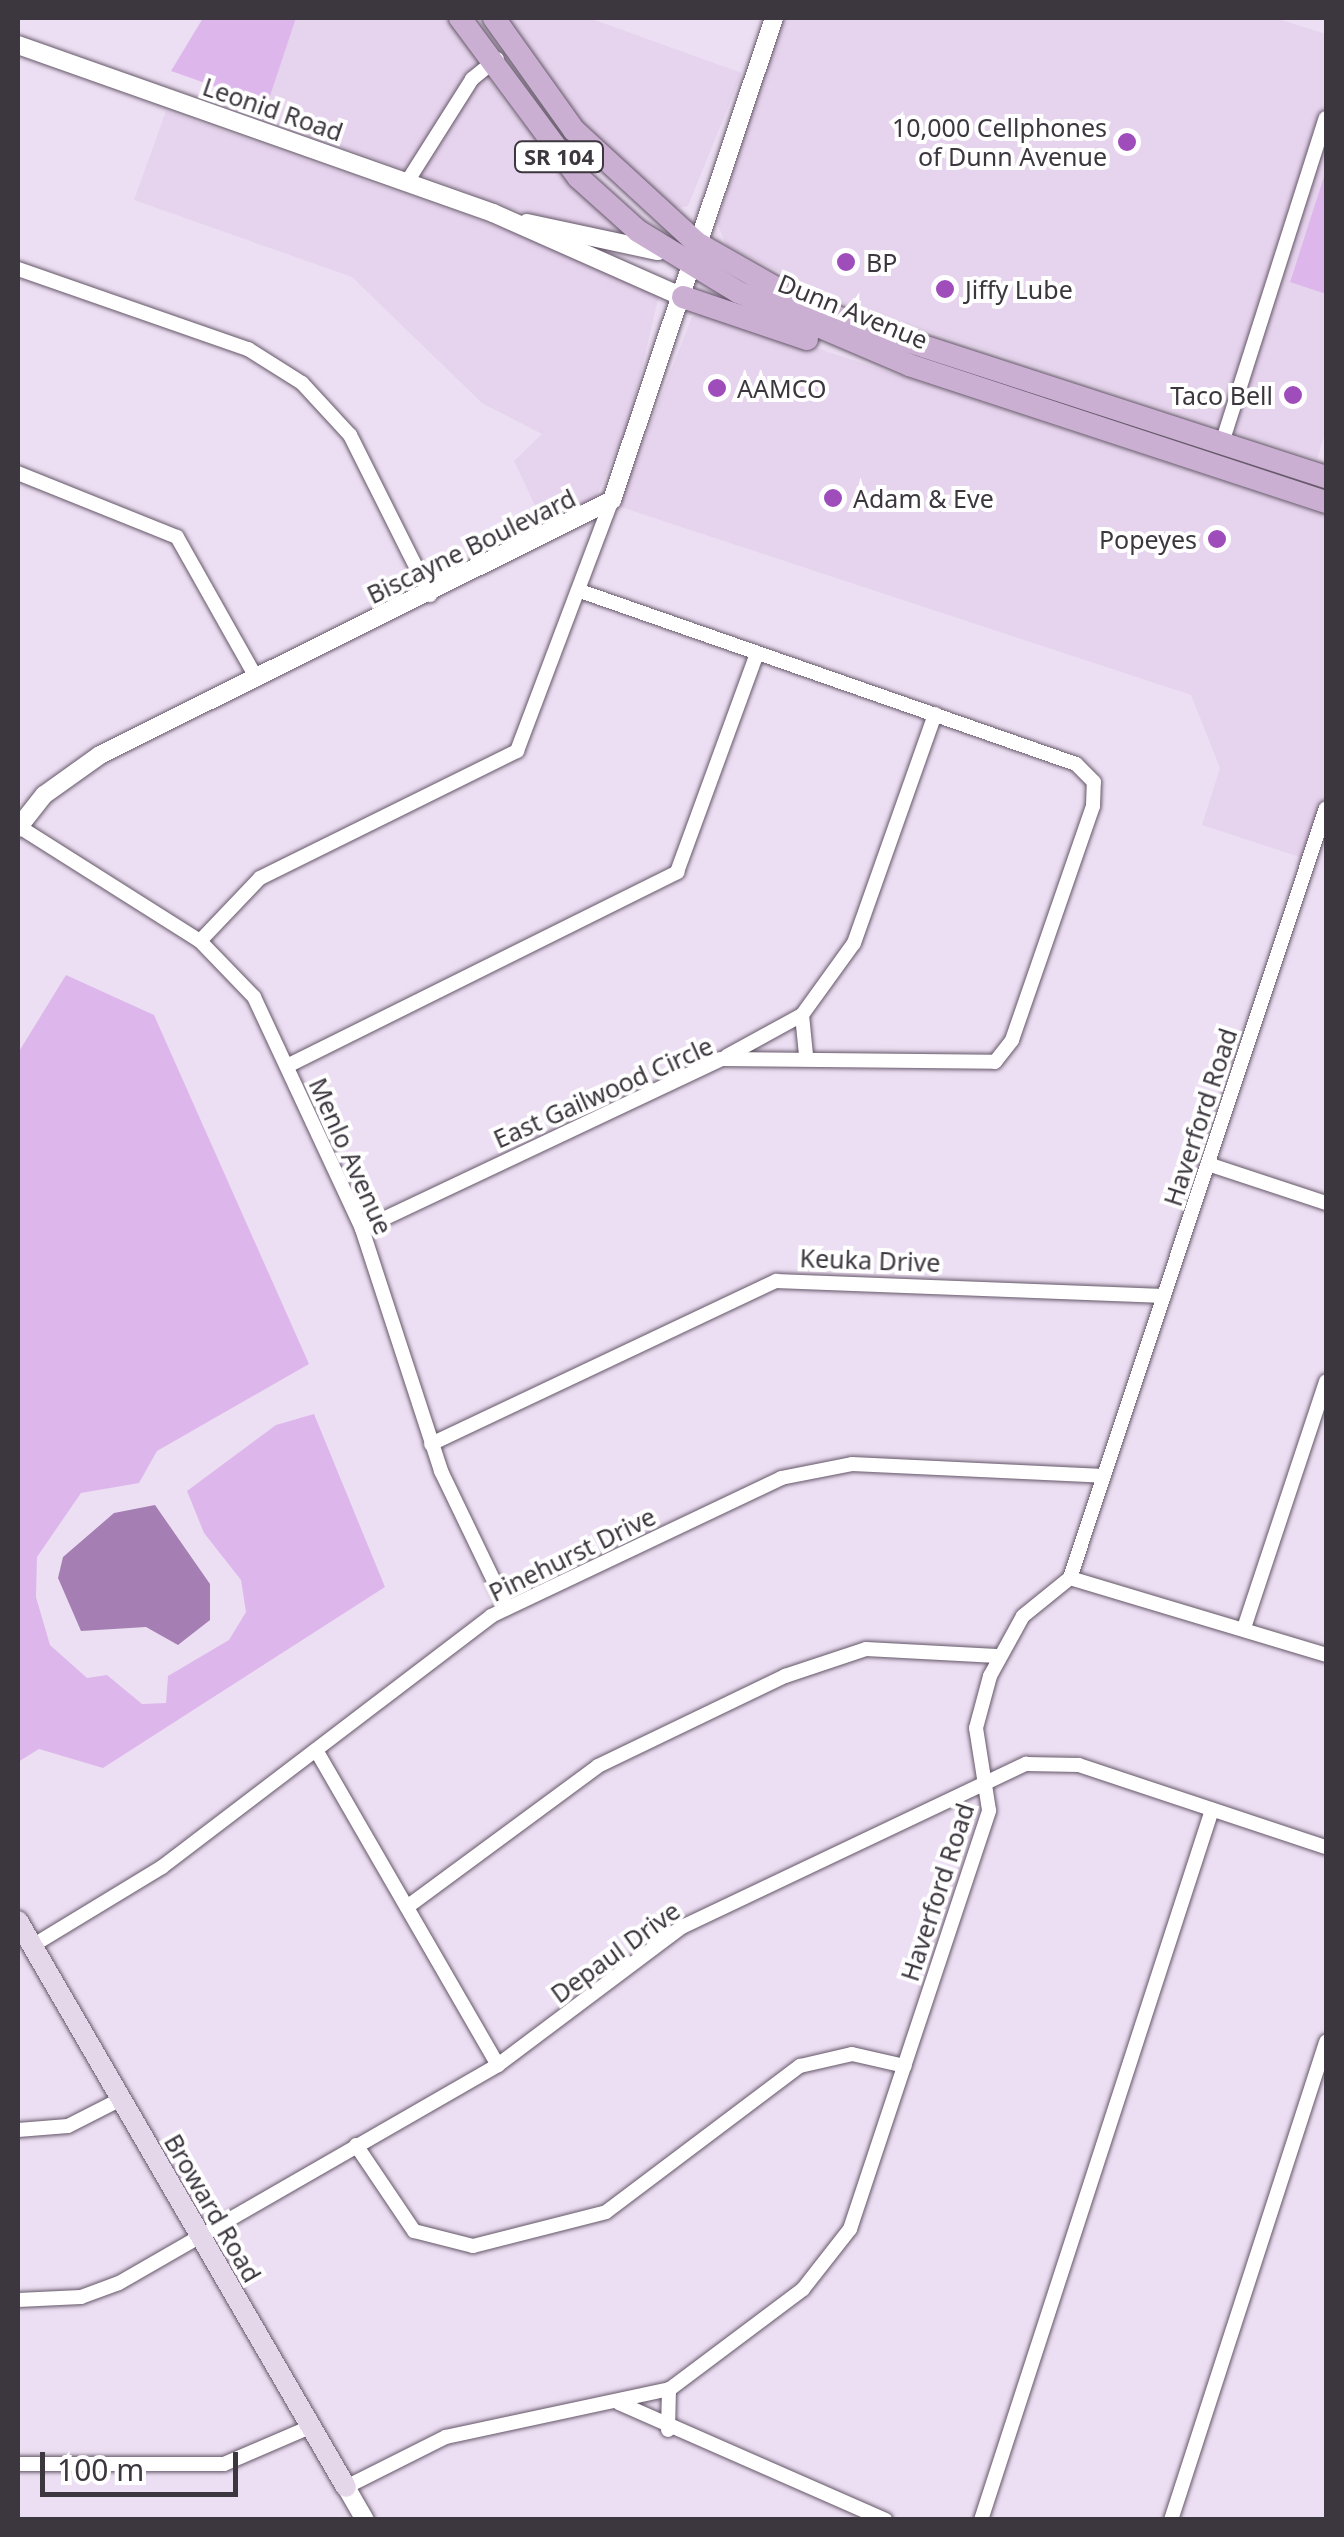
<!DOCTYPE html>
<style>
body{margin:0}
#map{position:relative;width:1344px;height:2537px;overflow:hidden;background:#eddff3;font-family:"Noto Sans",sans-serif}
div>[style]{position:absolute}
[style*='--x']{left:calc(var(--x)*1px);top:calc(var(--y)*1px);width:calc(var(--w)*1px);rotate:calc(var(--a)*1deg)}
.built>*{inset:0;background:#e6d3ed}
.green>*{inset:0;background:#ddb7eb}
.water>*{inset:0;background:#a57fb3}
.roads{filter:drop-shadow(0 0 2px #645768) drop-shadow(0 0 2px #645768)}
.minor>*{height:14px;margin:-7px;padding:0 7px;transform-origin:7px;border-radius:7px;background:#fff}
.tertiary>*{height:18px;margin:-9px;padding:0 9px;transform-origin:9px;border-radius:9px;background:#fff}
.secondary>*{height:20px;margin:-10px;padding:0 10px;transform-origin:10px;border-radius:10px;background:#e4d7e9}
.primary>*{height:22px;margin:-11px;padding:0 11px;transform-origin:11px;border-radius:11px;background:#caafd3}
.dots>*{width:28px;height:28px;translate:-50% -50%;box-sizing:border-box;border:5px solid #fff;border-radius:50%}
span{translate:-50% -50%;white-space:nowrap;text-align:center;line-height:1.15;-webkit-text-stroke:8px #fff;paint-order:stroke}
.shield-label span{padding:2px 8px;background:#fff;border:2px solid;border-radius:8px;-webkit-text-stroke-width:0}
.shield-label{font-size:22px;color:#3c363e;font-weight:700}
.street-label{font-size:25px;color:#3c363e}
.poi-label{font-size:25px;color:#3c363e}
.right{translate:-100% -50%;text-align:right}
.left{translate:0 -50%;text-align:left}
.frame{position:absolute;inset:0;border:20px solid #3c363e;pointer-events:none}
.scale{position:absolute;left:40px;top:2452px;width:198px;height:45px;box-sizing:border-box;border:5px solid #3c363e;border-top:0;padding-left:12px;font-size:30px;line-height:35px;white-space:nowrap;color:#3c363e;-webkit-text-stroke:8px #fff;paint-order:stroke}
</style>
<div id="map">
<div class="built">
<i style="clip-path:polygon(296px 18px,450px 18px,507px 106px,630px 238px,536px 217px,262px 118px)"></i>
<i style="clip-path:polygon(502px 18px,589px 18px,742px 73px,688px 206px,671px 209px,596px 142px)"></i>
<i style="clip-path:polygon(782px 18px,1275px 18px,1326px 34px,1326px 170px,1290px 281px,1326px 294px,1326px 430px,1317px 459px,842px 303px,726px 245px,717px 223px)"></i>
<i style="clip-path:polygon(166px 111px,549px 245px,659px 295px,629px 423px,591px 508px,547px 531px,514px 461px,542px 434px,482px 403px,352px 277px,134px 200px)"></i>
<i style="clip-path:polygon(706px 312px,1326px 515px,1326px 828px,1315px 862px,1202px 825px,1220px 768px,1191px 695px,618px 506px,692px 317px)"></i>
</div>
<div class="green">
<i style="clip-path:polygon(203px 18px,296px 18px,267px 105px,171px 71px)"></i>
<i style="clip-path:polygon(1326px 170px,1326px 294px,1290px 282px)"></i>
<i style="clip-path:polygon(66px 975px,154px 1015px,309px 1364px,157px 1451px,139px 1483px,81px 1493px,37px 1557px,36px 1597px,50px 1645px,87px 1678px,107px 1675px,142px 1704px,166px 1703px,168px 1676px,229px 1640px,246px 1612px,241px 1580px,204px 1533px,187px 1491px,276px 1425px,314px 1414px,385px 1587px,103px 1768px,39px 1749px,18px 1762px,18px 1053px)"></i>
</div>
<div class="water">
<i style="clip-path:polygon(155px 1505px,210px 1584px,210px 1620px,178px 1645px,146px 1627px,81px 1631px,58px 1578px,63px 1557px,114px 1513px)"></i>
</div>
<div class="roads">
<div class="minor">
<i style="--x:407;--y:182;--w:122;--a:-57.7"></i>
<i style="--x:472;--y:79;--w:32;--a:-39"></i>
<i style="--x:18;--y:269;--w:244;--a:19.2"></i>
<i style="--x:248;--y:349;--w:64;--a:32.2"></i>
<i style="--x:302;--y:383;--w:71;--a:47.3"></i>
<i style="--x:350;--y:435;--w:179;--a:63.4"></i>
<i style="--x:1222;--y:443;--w:341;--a:-72.3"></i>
<i style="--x:18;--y:473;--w:171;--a:21.9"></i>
<i style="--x:177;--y:537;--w:163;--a:60.6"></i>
<i style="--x:18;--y:826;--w:215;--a:32.3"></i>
<i style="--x:200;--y:941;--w:78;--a:46"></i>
<i style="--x:254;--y:997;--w:256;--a:65"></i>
<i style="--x:362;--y:1229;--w:255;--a:71.9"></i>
<i style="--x:441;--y:1471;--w:152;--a:64.3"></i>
<i style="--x:200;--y:941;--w:87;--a:-46.4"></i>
<i style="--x:260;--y:878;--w:287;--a:-26.3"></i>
<i style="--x:517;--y:751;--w:268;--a:-69.3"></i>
<i style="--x:806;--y:1055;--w:40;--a:-95.7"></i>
<i style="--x:802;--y:1015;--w:89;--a:-54.2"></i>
<i style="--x:854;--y:943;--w:243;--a:-70.5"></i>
<i style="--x:727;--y:1056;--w:85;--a:-28.7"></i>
<i style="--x:287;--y:1066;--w:436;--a:-26.4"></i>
<i style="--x:677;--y:872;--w:233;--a:-69.9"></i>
<i style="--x:1208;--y:1164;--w:124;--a:18.3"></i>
<i style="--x:362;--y:1229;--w:397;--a:-25.3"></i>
<i style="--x:721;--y:1059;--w:274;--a:0.6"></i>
<i style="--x:995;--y:1062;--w:28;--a:-52"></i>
<i style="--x:1012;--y:1040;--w:248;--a:-70.9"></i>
<i style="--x:1093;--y:806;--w:24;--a:-88"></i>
<i style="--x:1094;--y:782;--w:25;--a:-135"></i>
<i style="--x:1076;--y:764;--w:525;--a:-160.77"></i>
<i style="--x:431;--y:1444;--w:382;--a:-25.3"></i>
<i style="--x:776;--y:1281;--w:388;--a:2.2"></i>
<i style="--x:1070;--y:1578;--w:267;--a:16.7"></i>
<i style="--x:1244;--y:1628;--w:260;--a:-71.6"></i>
<i style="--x:316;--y:1750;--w:364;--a:60"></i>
<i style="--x:407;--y:1907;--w:237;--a:-36.4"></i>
<i style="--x:598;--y:1766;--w:208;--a:-25.7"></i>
<i style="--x:785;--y:1676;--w:85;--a:-18.4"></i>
<i style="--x:866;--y:1649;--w:131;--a:3.1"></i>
<i style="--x:32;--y:1946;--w:152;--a:-31.3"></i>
<i style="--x:162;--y:1867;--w:414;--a:-37.3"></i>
<i style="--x:491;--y:1616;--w:321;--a:-25.4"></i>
<i style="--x:781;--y:1478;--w:72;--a:-11.2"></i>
<i style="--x:852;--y:1464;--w:252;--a:2.7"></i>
<i style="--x:18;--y:2130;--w:50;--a:-4.6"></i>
<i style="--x:68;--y:2126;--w:59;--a:-27"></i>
<i style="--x:356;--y:2145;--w:104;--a:56"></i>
<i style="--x:414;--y:2231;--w:61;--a:14.3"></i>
<i style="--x:473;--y:2246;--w:137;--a:-14.3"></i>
<i style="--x:606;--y:2212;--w:243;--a:-37"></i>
<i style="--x:800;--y:2066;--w:53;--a:-13"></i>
<i style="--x:852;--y:2054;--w:54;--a:12.8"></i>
<i style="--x:18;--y:2300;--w:63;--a:-2.7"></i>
<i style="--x:81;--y:2297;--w:40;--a:-20.2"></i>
<i style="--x:119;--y:2283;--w:437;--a:-29.9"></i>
<i style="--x:498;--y:2065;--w:230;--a:-36.9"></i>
<i style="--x:682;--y:1927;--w:381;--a:-25.4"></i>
<i style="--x:1026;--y:1764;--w:53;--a:1.1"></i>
<i style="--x:1079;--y:1765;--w:260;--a:18.4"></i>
<i style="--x:619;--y:2403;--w:291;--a:23.7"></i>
<i style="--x:668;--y:2430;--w:41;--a:-88.6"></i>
<i style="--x:18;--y:2464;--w:206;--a:0"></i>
<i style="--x:224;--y:2464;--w:94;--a:-23.3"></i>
<i style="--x:346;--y:2487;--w:112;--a:-26.6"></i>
<i style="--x:446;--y:2437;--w:229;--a:-12.1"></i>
<i style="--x:670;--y:2389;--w:166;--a:-36.9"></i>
<i style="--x:803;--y:2289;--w:76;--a:-51.9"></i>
<i style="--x:850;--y:2229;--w:441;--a:-71.6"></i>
<i style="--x:989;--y:1810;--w:83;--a:-99"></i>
<i style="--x:976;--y:1728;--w:54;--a:-74.9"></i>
<i style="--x:990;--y:1676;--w:68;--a:-61.2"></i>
<i style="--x:1023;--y:1616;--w:60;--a:-39"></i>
<i style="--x:1070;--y:1578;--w:811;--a:-71.61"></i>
<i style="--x:981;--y:2520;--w:747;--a:-71.98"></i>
<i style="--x:1171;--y:2520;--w:503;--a:-72.03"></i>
</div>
<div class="tertiary">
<i style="--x:18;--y:45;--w:504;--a:19.48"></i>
<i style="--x:493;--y:213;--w:208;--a:23.9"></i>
<i style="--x:527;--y:223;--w:134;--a:12.1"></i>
<i style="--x:18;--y:828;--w:42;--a:-51.8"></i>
<i style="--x:44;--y:795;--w:69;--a:-35.5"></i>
<i style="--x:100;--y:755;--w:572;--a:-26.48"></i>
<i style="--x:612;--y:500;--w:508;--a:-71.42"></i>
<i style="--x:346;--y:2487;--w:38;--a:60"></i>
</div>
<div class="secondary">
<i style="--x:18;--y:1921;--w:654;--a:59.91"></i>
</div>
<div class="primary">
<i style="--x:460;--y:18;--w:198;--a:53.4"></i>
<i style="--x:578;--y:177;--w:81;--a:42"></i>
<i style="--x:638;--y:231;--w:117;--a:31.4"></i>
<i style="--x:738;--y:292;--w:186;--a:23.1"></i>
<i style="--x:909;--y:365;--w:439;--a:18.2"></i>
<i style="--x:494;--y:18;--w:138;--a:54.5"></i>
<i style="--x:574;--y:130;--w:167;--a:42.6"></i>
<i style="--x:697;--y:243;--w:129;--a:29.7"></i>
<i style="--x:809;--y:307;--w:84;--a:19.5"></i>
<i style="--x:683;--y:297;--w:131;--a:18.7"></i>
<i style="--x:895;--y:337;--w:453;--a:18"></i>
</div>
</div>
<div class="dots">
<i style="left:1127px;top:142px;background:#a04dbc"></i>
<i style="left:846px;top:262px;background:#a04dbc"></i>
<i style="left:945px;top:289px;background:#a04dbc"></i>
<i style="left:717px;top:388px;background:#a04dbc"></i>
<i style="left:1293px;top:395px;background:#a04dbc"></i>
<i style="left:833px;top:498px;background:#a04dbc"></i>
<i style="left:1217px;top:539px;background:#a04dbc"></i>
</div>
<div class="shield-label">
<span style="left:559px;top:157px">SR 104</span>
</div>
<div class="street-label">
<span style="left:273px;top:109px;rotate:19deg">Leonid Road</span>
<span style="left:853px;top:311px;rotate:22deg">Dunn Avenue</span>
<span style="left:471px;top:546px;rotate:-26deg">Biscayne Boulevard</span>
<span style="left:603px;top:1092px;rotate:-24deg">East Gailwood Circle</span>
<span style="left:1200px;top:1117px;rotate:-72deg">Haverford Road</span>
<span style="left:351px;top:1156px;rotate:66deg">Menlo Avenue</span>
<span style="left:870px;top:1260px;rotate:2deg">Keuka Drive</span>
<span style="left:572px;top:1554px;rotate:-26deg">Pinehurst Drive</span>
<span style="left:937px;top:1892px;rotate:-72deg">Haverford Road</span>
<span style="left:615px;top:1952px;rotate:-36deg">Depaul Drive</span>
<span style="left:213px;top:2208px;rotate:60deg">Broward Road</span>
</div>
<div class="poi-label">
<span class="right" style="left:1107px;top:142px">10,000 Cellphones<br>of Dunn Avenue</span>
<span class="left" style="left:866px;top:262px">BP</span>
<span class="left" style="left:965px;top:289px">Jiffy Lube</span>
<span class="left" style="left:737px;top:388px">AAMCO</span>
<span class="right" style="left:1273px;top:395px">Taco Bell</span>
<span class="left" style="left:853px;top:498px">Adam &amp; Eve</span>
<span class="right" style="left:1197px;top:539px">Popeyes</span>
</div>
<div class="frame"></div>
<div class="scale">100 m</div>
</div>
